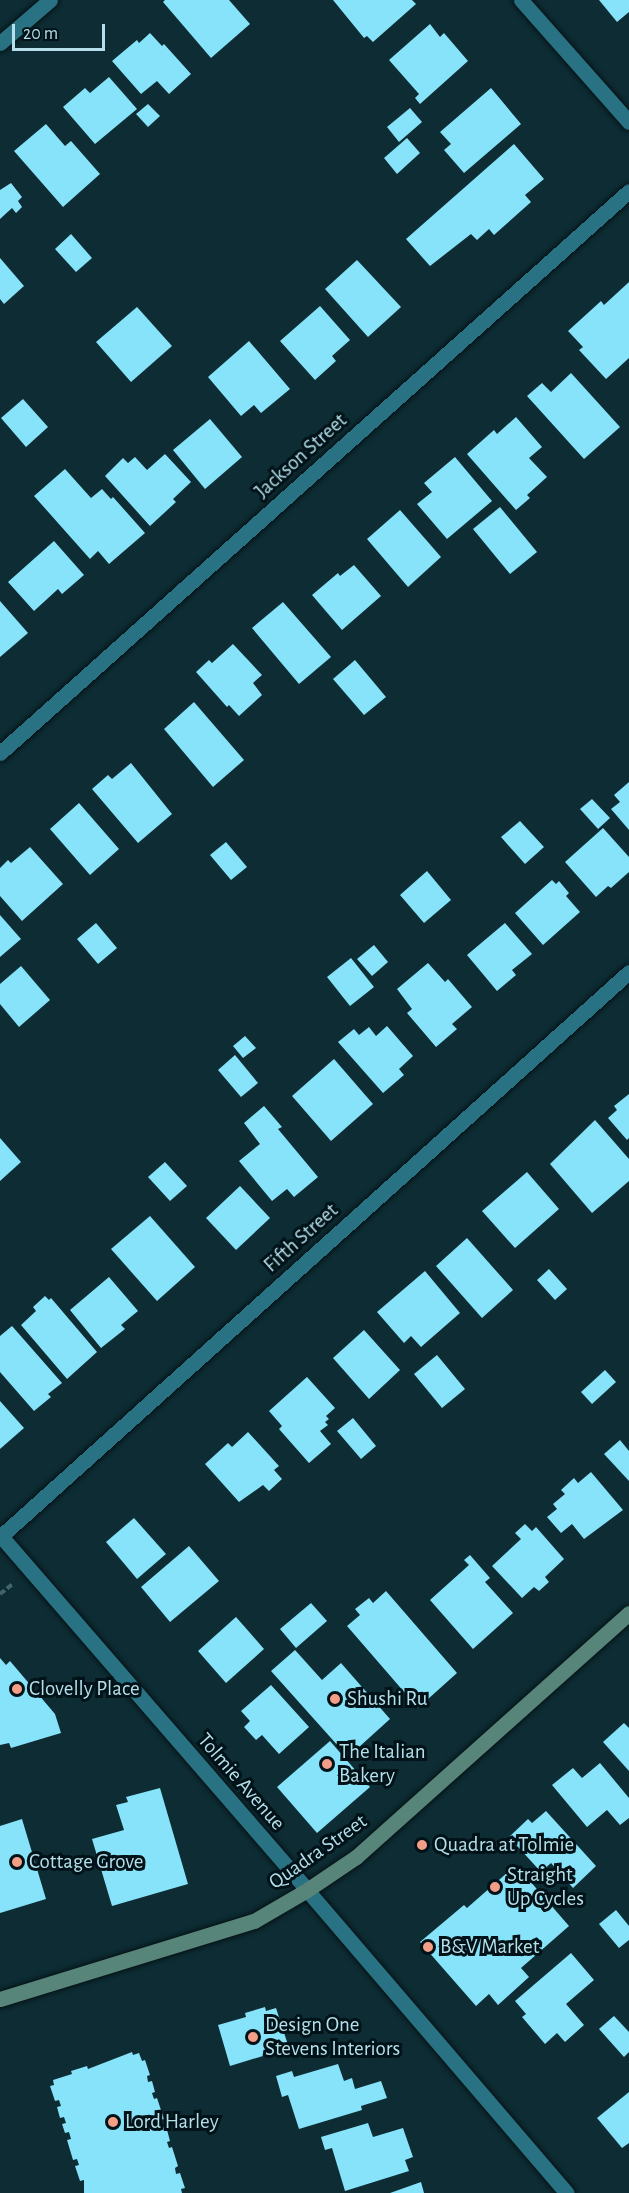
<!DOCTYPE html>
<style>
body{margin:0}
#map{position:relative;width:629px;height:2193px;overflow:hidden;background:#0d2c33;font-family:"Alegreya Sans",sans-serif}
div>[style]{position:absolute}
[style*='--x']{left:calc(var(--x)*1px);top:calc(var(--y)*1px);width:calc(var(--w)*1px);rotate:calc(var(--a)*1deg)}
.building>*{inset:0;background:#86e3fa}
.path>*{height:4px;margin-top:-2px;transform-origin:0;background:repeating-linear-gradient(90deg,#41636c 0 6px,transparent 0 9px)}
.roads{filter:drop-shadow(0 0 2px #061215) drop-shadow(0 0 2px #061215)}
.minor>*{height:15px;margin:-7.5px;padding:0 7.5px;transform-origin:7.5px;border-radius:7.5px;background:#297283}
.tertiary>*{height:15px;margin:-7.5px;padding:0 7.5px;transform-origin:7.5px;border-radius:7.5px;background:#297283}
.secondary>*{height:15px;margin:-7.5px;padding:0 7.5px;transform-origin:7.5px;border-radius:7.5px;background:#58857a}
.dots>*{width:16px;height:16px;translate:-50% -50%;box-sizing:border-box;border:3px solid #011318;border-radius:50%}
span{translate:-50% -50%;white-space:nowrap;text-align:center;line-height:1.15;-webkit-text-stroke:6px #011318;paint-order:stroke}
.street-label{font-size:21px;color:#b5dfeb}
.poi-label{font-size:21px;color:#b5dfeb}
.left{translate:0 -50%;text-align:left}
.scale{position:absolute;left:12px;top:24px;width:93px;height:27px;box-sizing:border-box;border:3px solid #b5dfeb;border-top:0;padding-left:8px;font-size:18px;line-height:21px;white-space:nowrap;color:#b5dfeb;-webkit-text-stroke:4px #011318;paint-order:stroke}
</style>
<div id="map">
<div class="building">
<i style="clip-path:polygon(165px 0,229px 0,250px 24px,211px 58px,163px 2px)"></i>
<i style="clip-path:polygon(333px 0,412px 0,416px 4px,373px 42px,367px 36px,364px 38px)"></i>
<i style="clip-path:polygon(599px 0,629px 0,629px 12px,617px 22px)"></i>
<i style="clip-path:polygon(430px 24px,440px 37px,444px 33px,468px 61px,420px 104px,415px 98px,419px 94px,389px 60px)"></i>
<i style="clip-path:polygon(150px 33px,162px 46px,164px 44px,191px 74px,169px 94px,157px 81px,141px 94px,112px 61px,137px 40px,139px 43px)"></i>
<i style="clip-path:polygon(109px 77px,137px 109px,95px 144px,63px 107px,85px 88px,90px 93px)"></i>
<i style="clip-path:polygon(491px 88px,521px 124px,464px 173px,444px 150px,451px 144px,440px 132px)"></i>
<i style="clip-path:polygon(148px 104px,160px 116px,148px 127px,136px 114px)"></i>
<i style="clip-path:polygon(410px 108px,422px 122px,399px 142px,387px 127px)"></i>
<i style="clip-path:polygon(46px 124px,65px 146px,71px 141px,100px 174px,63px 207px,14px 151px)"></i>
<i style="clip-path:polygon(407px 138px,420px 153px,397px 174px,384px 158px)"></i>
<i style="clip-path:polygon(514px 144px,544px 179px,525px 195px,531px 202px,494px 235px,489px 229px,477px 240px,471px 234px,430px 266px,406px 239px)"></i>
<i style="clip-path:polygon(11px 183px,22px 197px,18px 201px,22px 207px,16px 213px,12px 208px,0 219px,0 190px)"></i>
<i style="clip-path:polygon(71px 234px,92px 258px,76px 272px,55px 249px)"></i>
<i style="clip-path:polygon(0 258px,24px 286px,4px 304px,0 299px)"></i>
<i style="clip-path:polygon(357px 260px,401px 307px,368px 337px,325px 289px)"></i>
<i style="clip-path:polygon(629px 282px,629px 358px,606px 379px,579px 350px,583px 347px,568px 331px,601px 301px,604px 305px)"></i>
<i style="clip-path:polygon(320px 306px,350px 340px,332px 356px,336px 361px,315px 380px,280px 341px)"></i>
<i style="clip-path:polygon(137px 307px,172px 346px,131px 382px,96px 342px)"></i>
<i style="clip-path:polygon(249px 341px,290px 389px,261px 413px,254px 405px,241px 416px,208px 377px)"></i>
<i style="clip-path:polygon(571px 373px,620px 427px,584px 459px,527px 396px,542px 383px,551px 392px)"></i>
<i style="clip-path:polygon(23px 399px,48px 427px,26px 447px,1px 418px)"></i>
<i style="clip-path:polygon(516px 417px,542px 447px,529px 458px,547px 477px,527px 495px,530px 498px,516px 510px,467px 454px,494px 430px,497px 434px)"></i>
<i style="clip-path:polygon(210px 419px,242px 457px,205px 489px,173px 450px)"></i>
<i style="clip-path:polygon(165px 454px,191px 482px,173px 499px,176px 502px,150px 526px,105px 476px,123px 458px,128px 463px,135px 457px,147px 470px)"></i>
<i style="clip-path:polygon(455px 457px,492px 501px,447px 539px,417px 504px,432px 492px,424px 483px)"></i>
<i style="clip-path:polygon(65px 469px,91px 498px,102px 489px,111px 499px,113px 497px,145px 533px,109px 564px,98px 551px,90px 559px,34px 496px)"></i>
<i style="clip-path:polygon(500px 507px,537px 552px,510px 574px,473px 529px)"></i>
<i style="clip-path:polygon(400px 510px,441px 557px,408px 587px,367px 539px)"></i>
<i style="clip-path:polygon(54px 541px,84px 575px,62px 594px,58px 589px,34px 611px,8px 582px)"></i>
<i style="clip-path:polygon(354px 565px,381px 596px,342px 630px,312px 595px,338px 573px,340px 576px)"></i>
<i style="clip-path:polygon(0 601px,28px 633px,0 657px)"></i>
<i style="clip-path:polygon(283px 602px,331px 657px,299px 684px,252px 628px)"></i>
<i style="clip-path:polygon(233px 644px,262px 675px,253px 683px,262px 695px,239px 716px,229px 705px,227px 707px,196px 672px,209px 660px,212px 663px)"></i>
<i style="clip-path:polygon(355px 660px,386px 697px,364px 715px,333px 679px)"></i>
<i style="clip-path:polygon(194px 702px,244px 760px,213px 787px,164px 729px)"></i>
<i style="clip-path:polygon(131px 763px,172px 814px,138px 843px,92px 789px,108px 775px,112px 779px)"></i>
<i style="clip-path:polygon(629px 782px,629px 830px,611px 809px,620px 802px,614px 795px)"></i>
<i style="clip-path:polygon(592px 799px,610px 818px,598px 829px,580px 809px)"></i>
<i style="clip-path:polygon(79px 803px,119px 849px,90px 875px,50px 829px)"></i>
<i style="clip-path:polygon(520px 821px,544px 847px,525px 864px,501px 837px)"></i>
<i style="clip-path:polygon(603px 828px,629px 857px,629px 872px,611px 888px,608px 886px,596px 897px,565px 862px)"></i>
<i style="clip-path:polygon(226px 842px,247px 867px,231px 880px,210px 855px)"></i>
<i style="clip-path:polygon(30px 847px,63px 884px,22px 921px,0 896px,0 868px,8px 860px,11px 863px)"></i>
<i style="clip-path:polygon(427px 871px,451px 900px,424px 923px,400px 895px)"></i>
<i style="clip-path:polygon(552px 880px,556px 884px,559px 881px,569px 893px,566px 896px,580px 912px,543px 945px,515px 913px)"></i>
<i style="clip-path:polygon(0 915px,21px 939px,0 957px)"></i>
<i style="clip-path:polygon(96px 923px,117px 948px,98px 964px,77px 939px)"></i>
<i style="clip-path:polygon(505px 923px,532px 954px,512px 970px,516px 975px,497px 991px,467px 955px)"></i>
<i style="clip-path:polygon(374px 945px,388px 962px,372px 976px,357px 959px)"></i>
<i style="clip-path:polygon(351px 958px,374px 987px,350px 1006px,327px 977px)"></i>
<i style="clip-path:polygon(428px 963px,445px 982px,448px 979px,472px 1007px,452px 1024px,457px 1029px,436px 1047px,407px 1013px,412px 1009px,397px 989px)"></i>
<i style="clip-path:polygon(21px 966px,50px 1000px,19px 1027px,0 1004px,0 984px)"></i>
<i style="clip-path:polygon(387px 1026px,413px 1056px,399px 1069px,404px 1075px,383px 1093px,338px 1042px,354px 1029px,359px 1035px,369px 1027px,376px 1036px)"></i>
<i style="clip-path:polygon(245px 1036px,256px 1048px,243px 1058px,233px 1046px)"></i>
<i style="clip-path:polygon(235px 1055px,258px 1083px,241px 1097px,218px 1070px)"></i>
<i style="clip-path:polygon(334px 1059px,373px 1104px,331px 1141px,292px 1096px)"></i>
<i style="clip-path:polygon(629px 1094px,629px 1138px,627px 1140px,608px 1118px,617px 1110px,614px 1106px)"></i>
<i style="clip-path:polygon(264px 1106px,282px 1127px,278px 1129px,318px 1177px,294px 1197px,287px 1189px,272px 1201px,239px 1161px,260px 1144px,244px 1123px)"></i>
<i style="clip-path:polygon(595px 1120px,629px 1159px,629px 1181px,592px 1213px,550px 1164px)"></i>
<i style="clip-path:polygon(0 1138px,21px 1162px,0 1181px)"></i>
<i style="clip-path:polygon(165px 1162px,187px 1186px,170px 1201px,148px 1177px)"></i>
<i style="clip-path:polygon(527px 1172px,559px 1209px,515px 1248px,482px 1211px)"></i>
<i style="clip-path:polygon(240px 1186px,270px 1218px,236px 1250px,206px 1218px)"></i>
<i style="clip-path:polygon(150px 1216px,195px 1267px,157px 1301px,111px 1249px)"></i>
<i style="clip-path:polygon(467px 1238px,513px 1290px,482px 1318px,436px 1266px)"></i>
<i style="clip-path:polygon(549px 1269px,567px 1289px,555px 1300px,537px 1280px)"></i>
<i style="clip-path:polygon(425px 1271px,460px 1313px,421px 1347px,411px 1336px,404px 1343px,377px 1312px)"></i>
<i style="clip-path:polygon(109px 1277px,138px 1311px,121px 1325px,125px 1329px,101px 1348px,70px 1310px)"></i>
<i style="clip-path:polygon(45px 1296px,49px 1300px,51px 1298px,97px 1352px,67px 1379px,21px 1325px,36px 1311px,33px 1307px)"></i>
<i style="clip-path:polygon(12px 1326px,62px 1383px,48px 1394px,51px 1397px,34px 1411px,0 1372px,0 1336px)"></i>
<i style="clip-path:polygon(364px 1330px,400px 1370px,369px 1399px,333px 1358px)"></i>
<i style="clip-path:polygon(437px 1355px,465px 1389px,442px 1408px,414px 1374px)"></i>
<i style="clip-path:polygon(605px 1370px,616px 1382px,592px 1404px,581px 1392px)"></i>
<i style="clip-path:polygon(307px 1377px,335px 1408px,326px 1416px,329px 1419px,325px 1422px,328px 1425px,320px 1431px,331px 1444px,309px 1463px,279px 1429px,282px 1426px,269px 1411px)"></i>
<i style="clip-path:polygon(0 1401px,24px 1428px,0 1449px)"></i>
<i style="clip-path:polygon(353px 1418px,376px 1446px,361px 1459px,337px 1431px)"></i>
<i style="clip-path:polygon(248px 1432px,279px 1466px,274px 1470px,282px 1479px,269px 1491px,263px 1485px,239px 1502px,205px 1464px,228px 1443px,232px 1447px)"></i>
<i style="clip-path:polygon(620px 1440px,629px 1451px,629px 1481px,604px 1454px)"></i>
<i style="clip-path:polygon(591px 1472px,623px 1510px,584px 1539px,572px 1524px,561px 1533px,547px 1517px,557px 1509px,553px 1504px,565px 1494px,561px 1490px,574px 1478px,578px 1483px)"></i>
<i style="clip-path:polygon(134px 1518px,166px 1554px,137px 1579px,106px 1542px)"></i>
<i style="clip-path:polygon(525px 1524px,532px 1531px,536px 1527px,564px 1559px,545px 1577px,549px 1582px,539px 1591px,534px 1587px,522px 1598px,492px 1566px,521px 1539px,515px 1533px)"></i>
<i style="clip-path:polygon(189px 1546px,219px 1581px,170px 1622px,141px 1587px)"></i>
<i style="clip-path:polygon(470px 1555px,490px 1578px,485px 1582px,513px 1613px,473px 1649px,430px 1600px,469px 1565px,464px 1560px)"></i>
<i style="clip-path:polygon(386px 1591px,457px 1673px,418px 1708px,347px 1626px,360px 1615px,355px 1609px,369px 1598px,373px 1603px)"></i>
<i style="clip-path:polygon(311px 1603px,327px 1621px,296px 1648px,280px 1629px)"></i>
<i style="clip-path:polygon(236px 1617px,264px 1649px,226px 1683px,198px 1651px)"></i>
<i style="clip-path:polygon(295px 1650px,322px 1680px,341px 1663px,390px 1719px,348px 1757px,271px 1671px)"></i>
<i style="clip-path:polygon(0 1658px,6px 1665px,10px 1661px,55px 1714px,61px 1733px,11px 1748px,9px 1743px,0 1745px)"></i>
<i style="clip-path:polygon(271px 1685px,309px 1727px,279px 1754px,262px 1735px,256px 1740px,244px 1727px,250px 1721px,241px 1711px)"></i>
<i style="clip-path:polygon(624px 1723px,629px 1728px,629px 1771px,603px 1742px)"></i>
<i style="clip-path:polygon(330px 1741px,370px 1787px,317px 1833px,277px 1787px)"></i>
<i style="clip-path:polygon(600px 1763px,629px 1798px,629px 1818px,620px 1825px,607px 1810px,587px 1827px,552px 1785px,573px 1768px,582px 1778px)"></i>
<i style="clip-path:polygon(160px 1788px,188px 1884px,112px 1906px,92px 1839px,124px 1830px,116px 1805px,128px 1802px,126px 1797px)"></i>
<i style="clip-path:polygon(546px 1811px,596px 1866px,573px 1888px,551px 1863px,541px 1872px,509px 1837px,528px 1819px,532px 1823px)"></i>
<i style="clip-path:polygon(22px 1819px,46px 1899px,0 1913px,0 1826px)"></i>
<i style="clip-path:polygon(516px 1865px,569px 1926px,521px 1968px,529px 1977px,498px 2005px,489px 1994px,476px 2006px,420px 1942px,464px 1905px,467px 1908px)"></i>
<i style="clip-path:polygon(616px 1910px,629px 1926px,629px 1940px,619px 1948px,599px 1924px)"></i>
<i style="clip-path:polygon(571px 1953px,594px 1980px,566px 2004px,584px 2025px,565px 2042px,557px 2033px,545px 2044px,522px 2017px,526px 2014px,515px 2001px)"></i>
<i style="clip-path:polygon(265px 2007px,266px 2011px,276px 2008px,289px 2048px,230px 2066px,218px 2025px,246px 2017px,245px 2013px)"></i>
<i style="clip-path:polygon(614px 2016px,629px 2032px,629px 2052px,624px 2057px,599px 2029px)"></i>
<i style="clip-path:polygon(132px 2052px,133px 2055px,139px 2053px,142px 2061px,145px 2060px,150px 2075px,147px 2076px,148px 2082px,152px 2081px,155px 2092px,152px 2093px,154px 2099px,157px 2098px,164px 2119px,160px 2120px,162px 2127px,166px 2126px,170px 2141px,167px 2142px,169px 2148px,172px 2147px,178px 2166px,175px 2168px,176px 2174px,180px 2173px,185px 2188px,181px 2189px,182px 2193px,84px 2193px,84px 2180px,80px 2181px,75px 2166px,79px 2165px,77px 2159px,73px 2160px,67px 2140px,71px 2139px,69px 2132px,65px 2133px,62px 2124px,66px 2123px,64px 2117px,60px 2118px,57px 2107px,61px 2106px,59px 2100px,55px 2101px,50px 2086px,54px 2085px,53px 2080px,72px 2074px,71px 2071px,87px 2066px,88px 2069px)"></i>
<i style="clip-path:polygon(338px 2064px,344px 2081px,352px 2078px,355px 2089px,381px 2081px,387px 2098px,361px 2106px,362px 2110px,299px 2129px,288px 2095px,282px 2097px,276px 2076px,292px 2071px,294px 2077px)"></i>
<i style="clip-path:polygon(629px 2092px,629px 2143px,622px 2148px,597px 2118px)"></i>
<i style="clip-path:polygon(368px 2123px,373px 2137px,403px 2128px,413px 2157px,405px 2160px,409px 2171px,345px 2191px,332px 2148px,325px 2150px,321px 2137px)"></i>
<i style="clip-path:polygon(421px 2182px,424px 2193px,390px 2193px)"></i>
</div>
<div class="path">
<i style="--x:0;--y:1594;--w:16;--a:-38"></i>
</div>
<div class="roads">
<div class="minor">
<i style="--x:0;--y:43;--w:66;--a:-40.7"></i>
<i style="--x:0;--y:753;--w:843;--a:-41.78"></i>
<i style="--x:0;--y:1535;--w:469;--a:49.1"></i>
<i style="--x:1;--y:1536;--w:844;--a:-41.93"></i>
</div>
<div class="tertiary">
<i style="--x:521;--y:0;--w:163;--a:48.5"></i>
<i style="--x:307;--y:1890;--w:399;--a:49.4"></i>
</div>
<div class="secondary">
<i style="--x:0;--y:1999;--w:266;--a:-17.1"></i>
<i style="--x:254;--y:1921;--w:61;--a:-30.3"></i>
<i style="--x:307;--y:1890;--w:59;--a:-34"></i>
<i style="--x:356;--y:1857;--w:366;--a:-41.8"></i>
</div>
</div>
<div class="dots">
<i style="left:17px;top:1689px;background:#f49e87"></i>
<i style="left:335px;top:1699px;background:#f49e87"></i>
<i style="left:327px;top:1764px;background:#f49e87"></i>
<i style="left:422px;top:1845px;background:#f49e87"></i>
<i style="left:17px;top:1862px;background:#f49e87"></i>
<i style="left:495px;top:1887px;background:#f49e87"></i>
<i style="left:428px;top:1947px;background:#f49e87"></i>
<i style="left:253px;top:2037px;background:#f49e87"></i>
<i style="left:113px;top:2122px;background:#f49e87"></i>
</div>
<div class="street-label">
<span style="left:301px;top:456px;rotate:-42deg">Jackson Street</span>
<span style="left:301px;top:1238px;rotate:-42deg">Fifth Street</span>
<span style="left:241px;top:1782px;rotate:49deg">Tolmie Avenue</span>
<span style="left:318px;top:1852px;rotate:-35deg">Quadra Street</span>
</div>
<div class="poi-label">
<span class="left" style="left:29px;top:1689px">Clovelly Place</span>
<span class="left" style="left:347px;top:1699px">Shushi Ru</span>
<span class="left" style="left:339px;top:1764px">The Italian<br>Bakery</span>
<span class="left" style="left:434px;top:1845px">Quadra at Tolmie</span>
<span class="left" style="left:29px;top:1862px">Cottage Grove</span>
<span class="left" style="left:507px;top:1887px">Straight<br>Up Cycles</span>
<span class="left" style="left:440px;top:1947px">B&amp;V Market</span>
<span class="left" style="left:265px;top:2037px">Design One<br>Stevens Interiors</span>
<span class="left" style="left:125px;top:2122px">Lord Harley</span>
</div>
<div class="scale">20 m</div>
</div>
